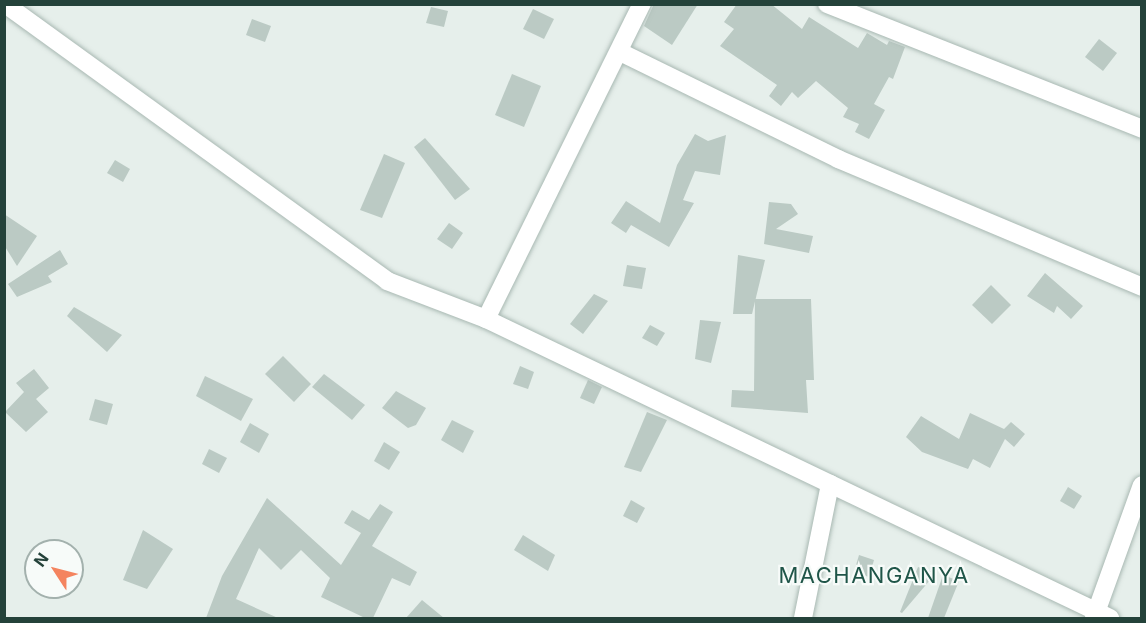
<!DOCTYPE html>
<style>
body{margin:0}
#map{position:relative;width:1146px;height:623px;overflow:hidden;background:#e6efeb;font-family:Inter,sans-serif}
div>[style]{position:absolute}
[style*='--x']{left:calc(var(--x)*1px);top:calc(var(--y)*1px);width:calc(var(--w)*1px);rotate:calc(var(--a)*1deg)}
.building>*{inset:0;background:#bbcac4}
.roads{filter:drop-shadow(0 0 2px #a8b8b2) drop-shadow(0 0 2px #a8b8b2)}
.minor>*{height:18px;margin:-9px;padding:0 9px;transform-origin:9px;border-radius:9px;background:#fff}
span{translate:-50% -50%;white-space:nowrap;text-align:center;line-height:1.15;-webkit-text-stroke:4.5px #f7fbf9;paint-order:stroke}
.quarter-label{font-size:22px;color:#1f5548;letter-spacing:1.5px}
.frame{position:absolute;inset:0;border:6px solid #24423a;pointer-events:none}
.north{position:absolute;left:24px;top:539px;width:60px;height:60px;box-sizing:border-box;background:#f7fbf9;border:2px solid #a3b1ad;border-radius:50%;rotate:306deg;font-size:16px;font-weight:700;line-height:24px;text-align:center;color:#24423a}
.north::after{content:'';display:block;margin:auto;width:21px;height:27px;background:#f4845f;clip-path:polygon(50% 0,100% 100%,50% 72%,0 100%)}
</style>
<div id="map">
<div class="building">
<i style="clip-path:polygon(654px 4px,698px 4px,672px 45px,644px 26px)"></i>
<i style="clip-path:polygon(737px 4px,771px 4px,802px 29px,809px 17px,858px 48px,867px 33px,887px 45px,889px 41px,905px 47px,893px 79px,889px 77px,874px 104px,885px 110px,869px 139px,855px 132px,859px 124px,843px 117px,848px 108px,816px 81px,798px 98px,792px 92px,781px 106px,769px 96px,777px 85px,720px 46px,734px 29px,724px 22px)"></i>
<i style="clip-path:polygon(431px 7px,448px 11px,444px 27px,426px 23px)"></i>
<i style="clip-path:polygon(533px 9px,554px 19px,544px 39px,523px 29px)"></i>
<i style="clip-path:polygon(252px 19px,271px 26px,265px 42px,246px 35px)"></i>
<i style="clip-path:polygon(1099px 39px,1117px 53px,1103px 71px,1085px 57px)"></i>
<i style="clip-path:polygon(512px 74px,541px 86px,524px 127px,495px 115px)"></i>
<i style="clip-path:polygon(695px 134px,708px 141px,726px 135px,720px 175px,695px 171px,683px 200px,694px 203px,669px 247px,631px 225px,626px 233px,611px 223px,626px 201px,660px 223px,677px 165px)"></i>
<i style="clip-path:polygon(425px 138px,470px 189px,455px 200px,414px 147px)"></i>
<i style="clip-path:polygon(384px 154px,405px 163px,382px 218px,360px 210px)"></i>
<i style="clip-path:polygon(115px 160px,130px 169px,123px 182px,107px 173px)"></i>
<i style="clip-path:polygon(769px 202px,791px 204px,798px 214px,776px 229px,813px 236px,809px 253px,764px 244px)"></i>
<i style="clip-path:polygon(4px 214px,37px 236px,17px 266px,4px 245px)"></i>
<i style="clip-path:polygon(449px 223px,463px 233px,452px 249px,437px 239px)"></i>
<i style="clip-path:polygon(60px 250px,68px 264px,48px 276px,52px 282px,17px 297px,8px 284px)"></i>
<i style="clip-path:polygon(738px 255px,765px 260px,752px 314px,733px 314px)"></i>
<i style="clip-path:polygon(627px 265px,646px 268px,642px 289px,623px 286px)"></i>
<i style="clip-path:polygon(1045px 273px,1083px 306px,1071px 319px,1057px 306px,1054px 313px,1027px 296px)"></i>
<i style="clip-path:polygon(991px 285px,1011px 305px,992px 324px,972px 305px)"></i>
<i style="clip-path:polygon(594px 294px,608px 301px,583px 334px,570px 324px)"></i>
<i style="clip-path:polygon(755px 299px,811px 299px,814px 380px,806px 380px,808px 413px,731px 407px,732px 390px,754px 391px)"></i>
<i style="clip-path:polygon(74px 307px,122px 335px,107px 352px,67px 316px)"></i>
<i style="clip-path:polygon(700px 320px,721px 322px,711px 363px,695px 359px)"></i>
<i style="clip-path:polygon(650px 325px,665px 333px,657px 346px,642px 338px)"></i>
<i style="clip-path:polygon(283px 356px,311px 384px,294px 402px,265px 374px)"></i>
<i style="clip-path:polygon(520px 366px,534px 372px,528px 389px,513px 384px)"></i>
<i style="clip-path:polygon(34px 369px,49px 388px,36px 399px,48px 412px,26px 432px,5px 412px,24px 392px,16px 383px)"></i>
<i style="clip-path:polygon(324px 374px,365px 405px,352px 420px,312px 387px)"></i>
<i style="clip-path:polygon(205px 376px,253px 399px,241px 421px,196px 396px)"></i>
<i style="clip-path:polygon(588px 380px,602px 387px,594px 404px,580px 398px)"></i>
<i style="clip-path:polygon(396px 391px,426px 408px,416px 425px,408px 428px,382px 408px)"></i>
<i style="clip-path:polygon(95px 399px,113px 404px,107px 425px,89px 420px)"></i>
<i style="clip-path:polygon(647px 412px,667px 420px,641px 472px,624px 467px)"></i>
<i style="clip-path:polygon(970px 413px,1004px 429px,1011px 422px,1025px 434px,1014px 447px,1005px 439px,990px 468px,973px 459px,968px 469px,922px 452px,906px 437px,921px 416px,959px 439px)"></i>
<i style="clip-path:polygon(452px 420px,474px 431px,463px 453px,441px 440px)"></i>
<i style="clip-path:polygon(250px 423px,269px 434px,259px 453px,240px 442px)"></i>
<i style="clip-path:polygon(384px 442px,400px 452px,389px 470px,374px 461px)"></i>
<i style="clip-path:polygon(209px 449px,227px 458px,219px 473px,202px 464px)"></i>
<i style="clip-path:polygon(1068px 487px,1082px 496px,1074px 509px,1060px 501px)"></i>
<i style="clip-path:polygon(267px 498px,341px 565px,361px 533px,344px 523px,352px 510px,369px 520px,380px 504px,393px 512px,372px 546px,417px 572px,410px 586px,392px 578px,373px 618px,365px 618px,321px 597px,330px 578px,301px 550px,281px 570px,259px 548px,236px 599px,278px 618px,206px 618px,222px 576px)"></i>
<i style="clip-path:polygon(631px 500px,645px 508px,637px 523px,623px 516px)"></i>
<i style="clip-path:polygon(143px 530px,173px 549px,147px 589px,123px 580px)"></i>
<i style="clip-path:polygon(523px 535px,555px 555px,548px 571px,514px 550px)"></i>
<i style="clip-path:polygon(859px 555px,874px 560px,869px 577px,854px 572px)"></i>
<i style="clip-path:polygon(918px 567px,936px 573px,902px 613px,900px 612px)"></i>
<i style="clip-path:polygon(943px 575px,959px 581px,944px 618px,928px 618px)"></i>
<i style="clip-path:polygon(422px 600px,444px 618px,406px 618px)"></i>
</div>
<div class="roads">
<div class="minor">
<i style="--x:5;--y:4;--w:472;--a:35.9"></i>
<i style="--x:387;--y:281;--w:106;--a:21"></i>
<i style="--x:486;--y:319;--w:692;--a:25.6"></i>
<i style="--x:827;--y:4;--w:339;--a:21.6"></i>
<i style="--x:622;--y:53;--w:241;--a:26.1"></i>
<i style="--x:838;--y:159;--w:330;--a:22.8"></i>
<i style="--x:486;--y:319;--w:352;--a:-63.7"></i>
<i style="--x:803;--y:618;--w:137;--a:-78.6"></i>
<i style="--x:1094;--y:618;--w:141;--a:-70.2"></i>
</div>
</div>
<div class="quarter-label">
<span style="left:874px;top:576px">MACHANGANYA</span>
</div>
<div class="frame"></div>
<div class="north">N</div>
</div>
